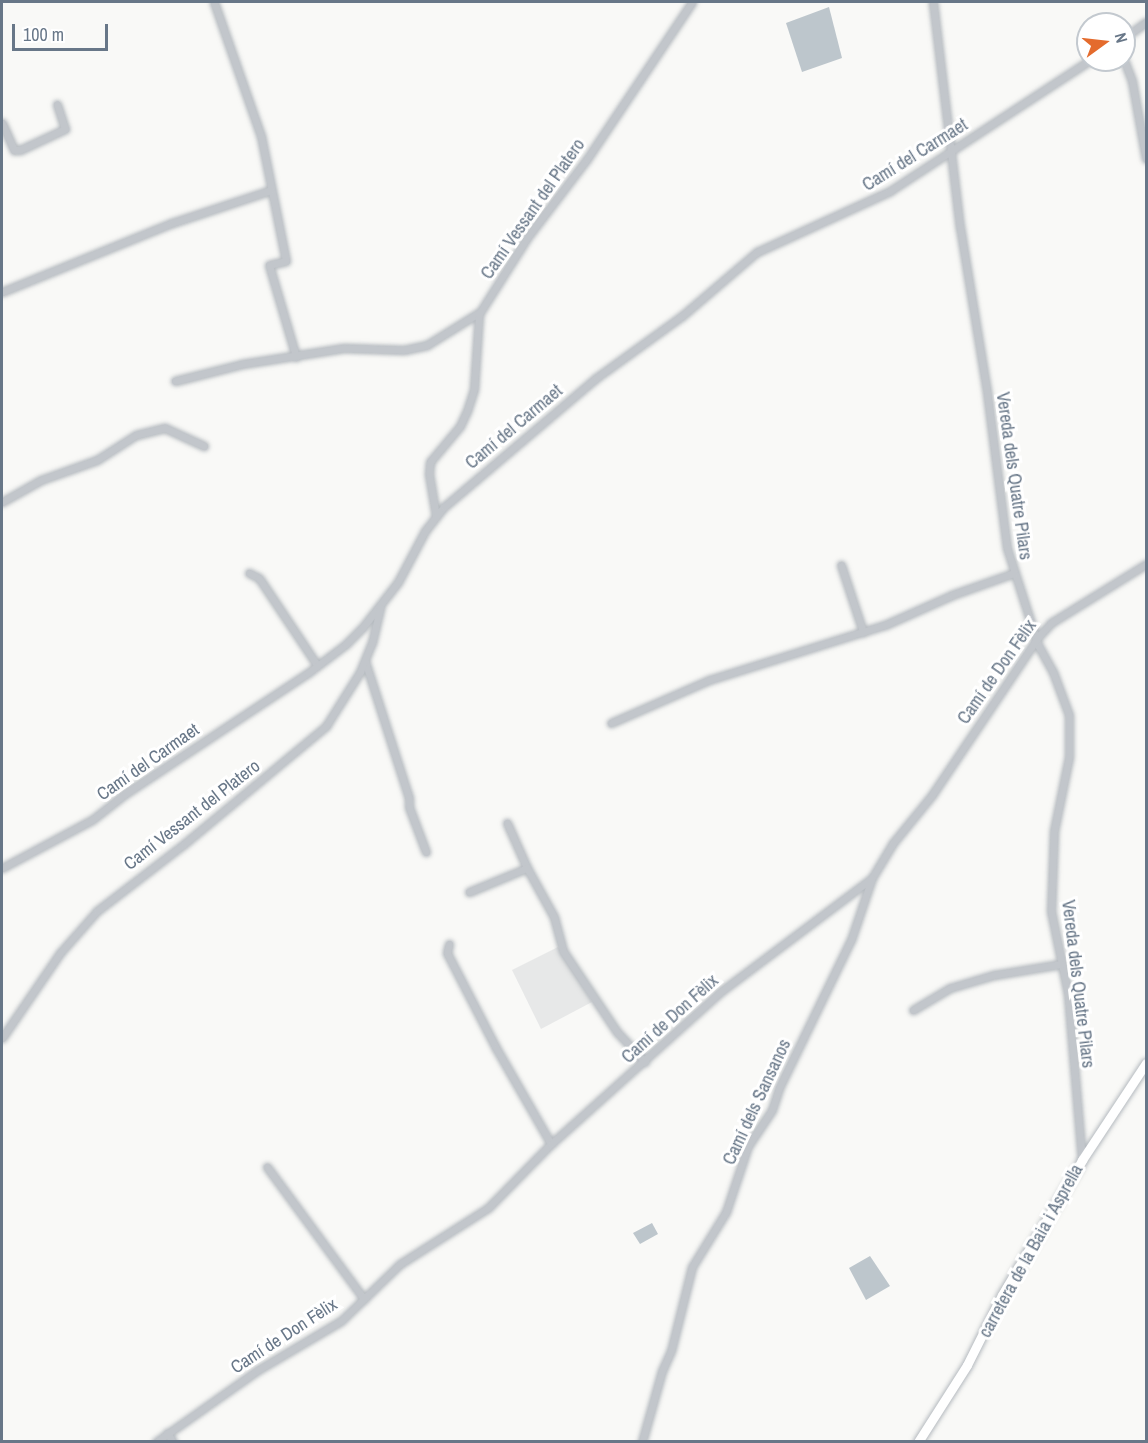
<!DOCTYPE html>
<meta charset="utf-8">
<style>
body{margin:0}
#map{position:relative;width:1148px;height:1443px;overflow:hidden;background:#f9f9f7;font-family:"Archivo Narrow",sans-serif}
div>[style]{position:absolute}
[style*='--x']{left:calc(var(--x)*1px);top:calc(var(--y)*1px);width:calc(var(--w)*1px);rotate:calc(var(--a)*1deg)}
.built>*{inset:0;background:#e7e8e8}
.water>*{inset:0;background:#bdc6cc}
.roads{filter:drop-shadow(0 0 2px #b5babf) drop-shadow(0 0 2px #b5babf)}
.street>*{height:7px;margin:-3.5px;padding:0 3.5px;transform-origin:3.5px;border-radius:3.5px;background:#c2c6cb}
.secondary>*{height:9px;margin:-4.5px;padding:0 4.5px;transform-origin:4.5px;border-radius:4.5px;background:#fff}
span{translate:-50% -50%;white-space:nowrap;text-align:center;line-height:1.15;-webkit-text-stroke:6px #fff;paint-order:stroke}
.street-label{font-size:18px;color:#687788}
.frame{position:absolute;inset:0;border:3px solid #687788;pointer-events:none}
.north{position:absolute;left:1076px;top:12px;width:60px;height:60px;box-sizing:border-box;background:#fff;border:2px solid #c3c9cf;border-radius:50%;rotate:75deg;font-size:16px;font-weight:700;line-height:24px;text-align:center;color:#687788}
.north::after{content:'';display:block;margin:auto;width:21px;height:27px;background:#e46b2d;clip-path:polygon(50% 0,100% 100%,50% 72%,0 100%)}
.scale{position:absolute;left:12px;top:24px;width:96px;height:27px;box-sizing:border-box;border:3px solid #687788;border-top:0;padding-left:8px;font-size:18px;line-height:21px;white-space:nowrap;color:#687788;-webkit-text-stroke:4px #fff;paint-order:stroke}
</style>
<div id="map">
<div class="built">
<i style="clip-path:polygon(558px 947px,592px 1002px,541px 1029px,512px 970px)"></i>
</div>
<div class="water">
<i style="clip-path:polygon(829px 7px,842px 58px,802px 72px,786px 23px)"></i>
<i style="clip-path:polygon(652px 1223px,658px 1234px,640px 1244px,633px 1233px)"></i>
<i style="clip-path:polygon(870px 1256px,890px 1286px,866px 1300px,849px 1268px)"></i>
</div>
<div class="roads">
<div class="street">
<i style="--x:214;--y:2;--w:142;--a:70.7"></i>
<i style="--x:261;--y:136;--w:127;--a:78.7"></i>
<i style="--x:286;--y:261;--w:17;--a:167"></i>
<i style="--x:269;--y:265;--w:96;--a:73.6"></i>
<i style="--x:933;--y:2;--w:227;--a:83.2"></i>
<i style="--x:960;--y:227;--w:167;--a:80.7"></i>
<i style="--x:987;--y:392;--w:157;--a:82.7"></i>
<i style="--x:1007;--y:548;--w:102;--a:72.3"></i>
<i style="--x:1038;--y:645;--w:31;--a:61"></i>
<i style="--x:1053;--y:672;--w:46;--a:69.6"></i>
<i style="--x:1069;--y:715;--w:42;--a:90"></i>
<i style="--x:1069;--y:757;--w:76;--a:101.5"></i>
<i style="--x:1054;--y:831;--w:80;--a:92.1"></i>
<i style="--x:1051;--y:911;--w:85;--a:78.4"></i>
<i style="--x:1068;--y:994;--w:167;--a:85.2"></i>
<i style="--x:1124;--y:38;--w:27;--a:-36"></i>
<i style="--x:1124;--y:60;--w:22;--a:69"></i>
<i style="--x:1132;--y:81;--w:79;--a:79.8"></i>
<i style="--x:2;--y:123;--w:30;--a:66"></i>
<i style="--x:14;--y:150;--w:6;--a:0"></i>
<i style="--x:20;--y:150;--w:50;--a:-25"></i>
<i style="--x:65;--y:129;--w:26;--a:-108"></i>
<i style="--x:2;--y:292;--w:183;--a:-22.1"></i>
<i style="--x:172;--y:223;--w:104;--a:-18.4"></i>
<i style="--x:175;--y:381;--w:69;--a:-14.2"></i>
<i style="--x:242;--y:364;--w:103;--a:-8.9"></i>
<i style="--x:344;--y:348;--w:60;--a:1.9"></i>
<i style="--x:404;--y:350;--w:24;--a:-12"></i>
<i style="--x:427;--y:345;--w:62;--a:-31.9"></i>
<i style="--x:2;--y:502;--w:45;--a:-29.4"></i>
<i style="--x:41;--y:480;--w:59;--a:-19.7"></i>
<i style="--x:97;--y:460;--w:46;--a:-32.7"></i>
<i style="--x:136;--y:435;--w:30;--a:-14"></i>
<i style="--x:165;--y:428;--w:43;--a:24.8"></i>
<i style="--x:436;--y:516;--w:43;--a:-99.5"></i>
<i style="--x:429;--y:474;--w:12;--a:-85"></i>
<i style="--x:430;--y:462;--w:47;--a:-50.2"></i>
<i style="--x:460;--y:426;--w:17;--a:-65"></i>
<i style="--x:467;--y:411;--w:23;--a:-72"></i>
<i style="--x:474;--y:389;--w:75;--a:-86.2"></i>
<i style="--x:479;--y:314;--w:90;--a:-57.7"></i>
<i style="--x:527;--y:238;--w:99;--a:-52.8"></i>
<i style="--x:587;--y:159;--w:189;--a:-56.2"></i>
<i style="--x:841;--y:565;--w:71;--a:71.8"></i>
<i style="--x:249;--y:573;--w:11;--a:27"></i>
<i style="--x:259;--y:578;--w:105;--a:56.3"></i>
<i style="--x:365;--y:661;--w:144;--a:72.2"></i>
<i style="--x:409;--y:798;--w:9;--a:90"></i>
<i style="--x:409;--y:807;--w:48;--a:69.3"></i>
<i style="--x:611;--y:723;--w:107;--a:-23.7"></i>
<i style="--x:709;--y:680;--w:184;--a:-17.4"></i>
<i style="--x:885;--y:625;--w:73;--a:-24.1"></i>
<i style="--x:952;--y:595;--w:66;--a:-19.5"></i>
<i style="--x:507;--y:823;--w:49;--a:66"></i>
<i style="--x:527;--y:868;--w:56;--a:61.1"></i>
<i style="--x:554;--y:917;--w:35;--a:75"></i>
<i style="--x:563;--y:951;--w:97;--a:56.3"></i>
<i style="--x:617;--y:1032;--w:41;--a:47"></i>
<i style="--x:2;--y:868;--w:102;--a:-28.1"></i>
<i style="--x:92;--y:820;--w:42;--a:-38.2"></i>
<i style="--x:125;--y:794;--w:219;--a:-33.5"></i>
<i style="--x:308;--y:673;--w:48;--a:-37.3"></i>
<i style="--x:346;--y:644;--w:24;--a:-45"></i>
<i style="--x:363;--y:627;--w:57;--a:-52.1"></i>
<i style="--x:398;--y:582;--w:58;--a:-62.1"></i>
<i style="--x:425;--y:531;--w:31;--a:-52"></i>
<i style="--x:444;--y:507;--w:199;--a:-40.3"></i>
<i style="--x:596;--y:378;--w:106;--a:-35.8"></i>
<i style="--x:682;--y:316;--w:99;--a:-40.5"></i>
<i style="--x:757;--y:252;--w:146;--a:-24.6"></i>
<i style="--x:890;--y:191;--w:239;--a:-33.2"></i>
<i style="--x:469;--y:892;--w:63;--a:-22.5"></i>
<i style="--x:449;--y:944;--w:9;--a:103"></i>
<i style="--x:447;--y:953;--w:107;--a:62.7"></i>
<i style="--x:496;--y:1048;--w:111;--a:60.2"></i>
<i style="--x:913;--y:1010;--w:43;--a:-30.7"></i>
<i style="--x:950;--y:988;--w:46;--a:-16.5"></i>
<i style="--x:994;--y:975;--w:68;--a:-9.3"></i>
<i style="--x:2;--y:1038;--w:103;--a:-55.7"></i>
<i style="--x:60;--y:953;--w:56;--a:-48.6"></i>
<i style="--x:97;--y:911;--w:110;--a:-37.6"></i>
<i style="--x:184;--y:844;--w:185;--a:-39.7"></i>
<i style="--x:326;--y:726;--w:64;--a:-57.8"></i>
<i style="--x:360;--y:672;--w:31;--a:-68"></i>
<i style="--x:372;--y:643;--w:36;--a:-77"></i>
<i style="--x:267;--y:1167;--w:164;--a:53.7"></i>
<i style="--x:167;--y:1433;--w:11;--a:56"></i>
<i style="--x:156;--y:1442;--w:125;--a:-35.2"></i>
<i style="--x:258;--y:1370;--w:96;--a:-30.6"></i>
<i style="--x:341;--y:1321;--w:82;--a:-44"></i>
<i style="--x:400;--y:1264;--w:104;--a:-32.5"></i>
<i style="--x:488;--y:1208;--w:90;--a:-45.5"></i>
<i style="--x:551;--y:1144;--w:226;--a:-41.9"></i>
<i style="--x:719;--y:993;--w:191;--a:-36.9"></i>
<i style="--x:872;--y:878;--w:41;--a:-59"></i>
<i style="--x:893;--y:843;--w:62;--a:-50.9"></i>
<i style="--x:932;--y:795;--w:192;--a:-56.1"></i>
<i style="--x:1039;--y:636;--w:18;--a:-47"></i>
<i style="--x:1051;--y:623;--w:112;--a:-31.8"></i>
<i style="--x:642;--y:1442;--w:74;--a:-74.3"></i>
<i style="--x:662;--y:1371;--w:22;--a:-66"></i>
<i style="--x:671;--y:1351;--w:87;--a:-76"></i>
<i style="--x:692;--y:1267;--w:65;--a:-58.3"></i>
<i style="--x:726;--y:1212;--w:70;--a:-71.6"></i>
<i style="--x:748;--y:1146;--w:43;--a:-56.3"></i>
<i style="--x:772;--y:1110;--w:23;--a:-72"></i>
<i style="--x:779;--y:1088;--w:165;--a:-64.1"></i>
<i style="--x:851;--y:940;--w:65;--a:-71.3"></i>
</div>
<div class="secondary">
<i style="--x:918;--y:1442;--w:91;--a:-57.5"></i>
<i style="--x:967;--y:1365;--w:78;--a:-63.4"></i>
<i style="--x:1002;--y:1295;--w:157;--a:-59.3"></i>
<i style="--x:1082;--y:1160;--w:116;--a:-56.6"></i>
</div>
</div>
<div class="street-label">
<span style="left:915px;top:155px;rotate:-32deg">Camí del Carmaet</span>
<span style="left:533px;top:209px;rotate:-55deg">Camí Vessant del Platero</span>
<span style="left:514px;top:427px;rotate:-40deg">Camí del Carmaet</span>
<span style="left:1014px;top:476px;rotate:82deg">Vereda dels Quatre Pilars</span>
<span style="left:997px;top:672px;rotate:-55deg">Camí de Don Fèlix</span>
<span style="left:148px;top:762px;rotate:-35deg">Camí del Carmaet</span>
<span style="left:192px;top:815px;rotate:-38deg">Camí Vessant del Platero</span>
<span style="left:1078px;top:984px;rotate:83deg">Vereda dels Quatre Pilars</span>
<span style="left:670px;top:1019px;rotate:-42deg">Camí de Don Fèlix</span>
<span style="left:757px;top:1102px;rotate:-65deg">Camí dels Sansanos</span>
<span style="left:1031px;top:1251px;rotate:-61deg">carretera de la Baia i Asprella</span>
<span style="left:284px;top:1336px;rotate:-33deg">Camí de Don Fèlix</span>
</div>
<div class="frame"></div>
<div class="north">N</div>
<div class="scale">100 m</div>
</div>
